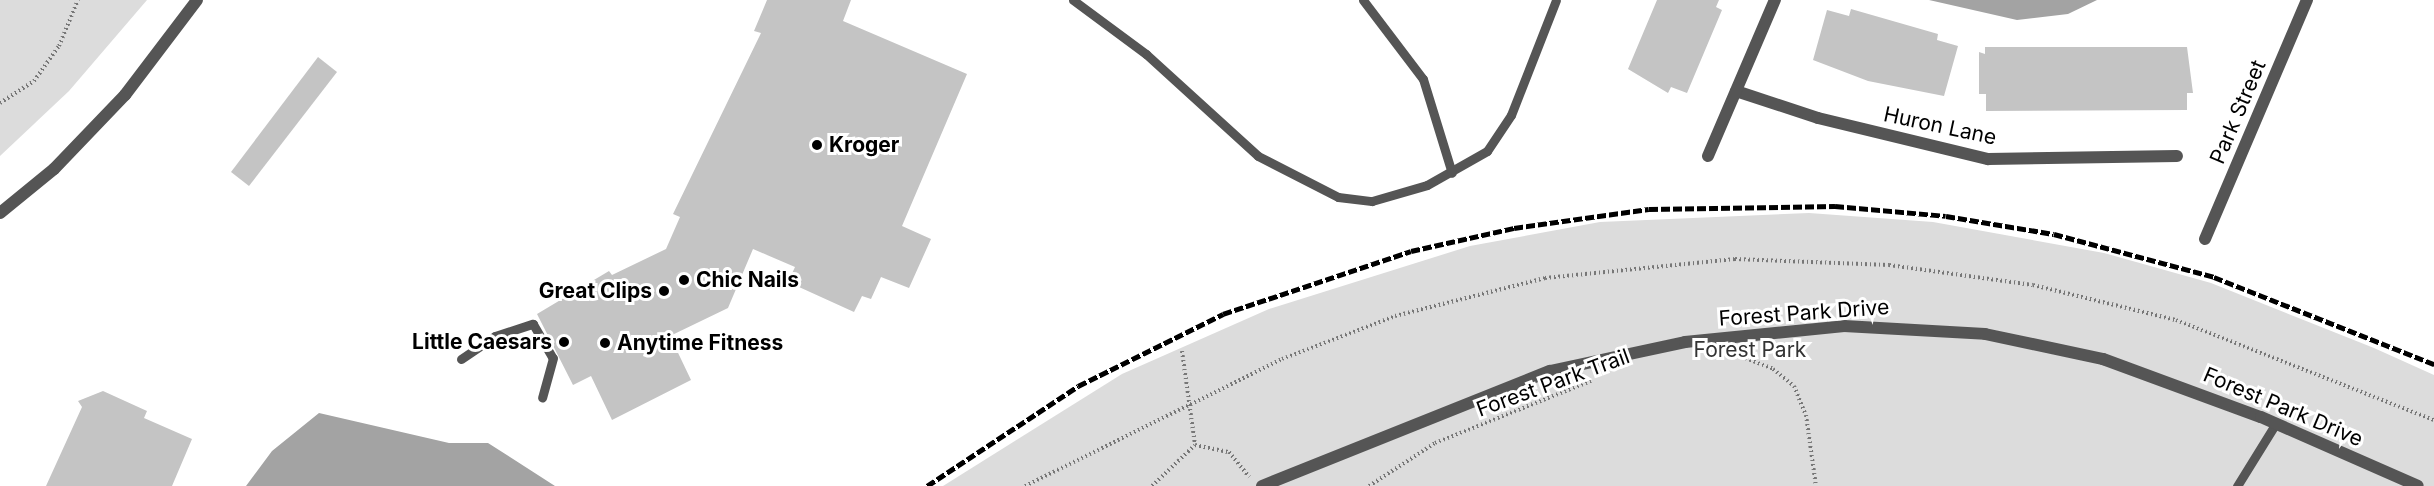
<!DOCTYPE html>
<style>
body{margin:0}
#map{position:relative;width:2434px;height:486px;overflow:hidden;background:#fff;font-family:Inter,sans-serif}
div>[style]{position:absolute}
[style*='--x']{left:calc(var(--x)*1px);top:calc(var(--y)*1px);width:calc(var(--w)*1px);rotate:calc(var(--a)*1deg)}
.green>*{inset:0;background:#dcdcdc}
.water>*{inset:0;background:#a3a3a3}
.building>*{inset:0;background:#c4c4c4}
.path>*{height:4px;margin-top:-2px;transform-origin:0;background:repeating-linear-gradient(90deg,#777 0 1.5px,transparent 0 4.5px)}
.service>*{height:9px;margin:-4.5px;padding:0 4.5px;transform-origin:4.5px;border-radius:4.5px;background:#555}
.minor>*{height:12px;margin:-6px;padding:0 6px;transform-origin:6px;border-radius:6px;background:#555}
.tertiary>*{height:12px;margin:-6px;padding:0 6px;transform-origin:6px;border-radius:6px;background:#555}
.rail>*{height:4.5px;margin-top:-2.25px;transform-origin:0;background:repeating-linear-gradient(90deg,#000 0 9px,transparent 0 12px)}
.dots>*{width:16px;height:16px;translate:-50% -50%;box-sizing:border-box;border:3px solid #fff;border-radius:50%}
span{translate:-50% -50%;white-space:nowrap;text-align:center;line-height:1.15;-webkit-text-stroke:6px #fff;paint-order:stroke}
.street-label{font-size:21px;color:#000}
.poi-label{font-size:21px;color:#000;font-weight:700}
.left{translate:0 -50%;text-align:left}
.right{translate:-100% -50%;text-align:right}
.park-label{font-size:21px;color:#333}
</style>
<div id="map">
<div class="green">
<i style="clip-path:polygon(0 0,147px 0,69px 91px,0 156px)"></i>
<i style="clip-path:polygon(1809px 213px,1933px 222px,2104px 253px,2211px 283px,2374px 348px,2434px 375px,2434px 486px,943px 486px,1122px 374px,1269px 309px,1470px 246px,1600px 222px)"></i>
</div>
<div class="water">
<i style="clip-path:polygon(1929px 0,2097px 0,2068px 14px,2017px 20px)"></i>
<i style="clip-path:polygon(319px 413px,449px 443px,488px 443px,555px 486px,246px 486px,272px 451px)"></i>
</div>
<div class="building">
<i style="clip-path:polygon(767px 0,851px 0,843px 21px,967px 74px,902px 226px,931px 239px,909px 288px,881px 277px,871px 299px,862px 296px,854px 312px,788px 282px,795px 267px,753px 249px,728px 308px,670px 336px,691px 380px,612px 420px,591px 376px,573px 385px,537px 314px,609px 271px,612px 275px,666px 249px,680px 217px,673px 214px,761px 33px,754px 31px)"></i>
<i style="clip-path:polygon(1657px 0,1719px 0,1716px 7px,1722px 10px,1687px 93px,1671px 87px,1668px 93px,1628px 69px)"></i>
<i style="clip-path:polygon(1851px 9px,1938px 34px,1937px 40px,1958px 46px,1944px 96px,1868px 81px,1813px 60px,1827px 10px,1849px 16px)"></i>
<i style="clip-path:polygon(1985px 47px,2187px 47px,2193px 93px,2187px 93px,2187px 110px,1986px 111px,1986px 94px,1979px 94px,1979px 52px,1985px 54px)"></i>
<i style="clip-path:polygon(318px 57px,337px 72px,249px 186px,231px 172px)"></i>
<i style="clip-path:polygon(103px 391px,147px 411px,144px 418px,192px 439px,172px 486px,46px 486px,82px 407px,78px 401px)"></i>
</div>
<div class="path">
<i style="--x:0;--y:103;--w:40;--a:-32.9"></i>
<i style="--x:34;--y:81;--w:43;--a:-54.5"></i>
<i style="--x:59;--y:46;--w:50;--a:-67.6"></i>
<i style="--x:1182;--y:351;--w:95;--a:82.1"></i>
<i style="--x:1737;--y:355;--w:39;--a:21"></i>
<i style="--x:1773;--y:369;--w:27;--a:39"></i>
<i style="--x:1794;--y:386;--w:31;--a:68"></i>
<i style="--x:1806;--y:415;--w:72;--a:82"></i>
<i style="--x:1025;--y:486;--w:287;--a:-26.3"></i>
<i style="--x:1282;--y:359;--w:121;--a:-20.8"></i>
<i style="--x:1395;--y:316;--w:155;--a:-14.2"></i>
<i style="--x:1545;--y:278;--w:191;--a:-5.7"></i>
<i style="--x:1735;--y:259;--w:154;--a:2.2"></i>
<i style="--x:1889;--y:265;--w:145;--a:7.9"></i>
<i style="--x:2033;--y:285;--w:147;--a:13.8"></i>
<i style="--x:2176;--y:320;--w:277;--a:21.2"></i>
<i style="--x:1152;--y:486;--w:59;--a:-43.6"></i>
<i style="--x:1195;--y:445;--w:35;--a:12"></i>
<i style="--x:1229;--y:452;--w:32;--a:51"></i>
<i style="--x:1369;--y:486;--w:79;--a:-33.1"></i>
<i style="--x:1435;--y:443;--w:168;--a:-21.7"></i>
</div>
<div class="service">
<i style="--x:1073;--y:0;--w:91;--a:36.5"></i>
<i style="--x:1146;--y:54;--w:151;--a:42.3"></i>
<i style="--x:1258;--y:156;--w:90;--a:27.1"></i>
<i style="--x:1338;--y:197;--w:34;--a:7"></i>
<i style="--x:1372;--y:201;--w:57;--a:-16.2"></i>
<i style="--x:1427;--y:185;--w:69;--a:-29.5"></i>
<i style="--x:1487;--y:151;--w:43;--a:-56.3"></i>
<i style="--x:1511;--y:115;--w:123;--a:-68.6"></i>
<i style="--x:1363;--y:0;--w:99;--a:52.8"></i>
<i style="--x:1423;--y:79;--w:98;--a:72.9"></i>
<i style="--x:461;--y:359;--w:41;--a:-34.1"></i>
<i style="--x:495;--y:336;--w:40;--a:-18"></i>
<i style="--x:533;--y:324;--w:39;--a:60"></i>
<i style="--x:553;--y:358;--w:41;--a:105.4"></i>
<i style="--x:2237;--y:486;--w:74;--a:-58.2"></i>
</div>
<div class="minor">
<i style="--x:1736;--y:91;--w:86;--a:18.2"></i>
<i style="--x:1818;--y:118;--w:175;--a:13.6"></i>
<i style="--x:1988;--y:159;--w:189;--a:-0.9"></i>
<i style="--x:1708;--y:156;--w:170;--a:-66.8"></i>
<i style="--x:2205;--y:239;--w:260;--a:-66.9"></i>
<i style="--x:1262;--y:486;--w:310;--a:-21.8"></i>
<i style="--x:1550;--y:371;--w:138;--a:-12.1"></i>
<i style="--x:1685;--y:342;--w:160;--a:-5.7"></i>
<i style="--x:1844;--y:326;--w:141;--a:3.2"></i>
<i style="--x:1985;--y:334;--w:121;--a:12"></i>
<i style="--x:2103;--y:359;--w:168;--a:20.2"></i>
<i style="--x:2261;--y:417;--w:171;--a:23.7"></i>
</div>
<div class="tertiary">
<i style="--x:0;--y:213;--w:70;--a:-39.2"></i>
<i style="--x:54;--y:169;--w:103;--a:-46.2"></i>
<i style="--x:125;--y:95;--w:119;--a:-52.8"></i>
</div>
<div class="rail">
<i style="--x:927;--y:486;--w:181;--a:-33.5"></i>
<i style="--x:1078;--y:386;--w:162;--a:-26.4"></i>
<i style="--x:1223;--y:314;--w:198;--a:-18.5"></i>
<i style="--x:1411;--y:251;--w:106;--a:-12.6"></i>
<i style="--x:1514;--y:228;--w:136;--a:-8"></i>
<i style="--x:1649;--y:209;--w:186;--a:-0.9"></i>
<i style="--x:1835;--y:206;--w:111;--a:5.1"></i>
<i style="--x:1946;--y:216;--w:109;--a:9.5"></i>
<i style="--x:2054;--y:234;--w:166;--a:15"></i>
<i style="--x:2214;--y:277;--w:237;--a:21.6"></i>
</div>
<div class="dots">
<i style="left:817px;top:145px;background:#000"></i>
<i style="left:684px;top:280px;background:#000"></i>
<i style="left:664px;top:291px;background:#000"></i>
<i style="left:564px;top:342px;background:#000"></i>
<i style="left:605px;top:343px;background:#000"></i>
</div>
<div class="street-label">
<span style="left:2238px;top:112px;rotate:-67deg">Park Street</span>
<span style="left:1940px;top:126px;rotate:12deg">Huron Lane</span>
<span style="left:1804px;top:313px;rotate:-4deg">Forest Park Drive</span>
<span style="left:1553px;top:383px;rotate:-20deg">Forest Park Trail</span>
<span style="left:2283px;top:407px;rotate:23deg">Forest Park Drive</span>
</div>
<div class="poi-label">
<span class="left" style="left:829px;top:145px">Kroger</span>
<span class="left" style="left:696px;top:280px">Chic Nails</span>
<span class="right" style="left:652px;top:291px">Great Clips</span>
<span class="right" style="left:552px;top:342px">Little Caesars</span>
<span class="left" style="left:617px;top:343px">Anytime Fitness</span>
</div>
<div class="park-label">
<span style="left:1750px;top:350px">Forest Park</span>
</div>
</div>
